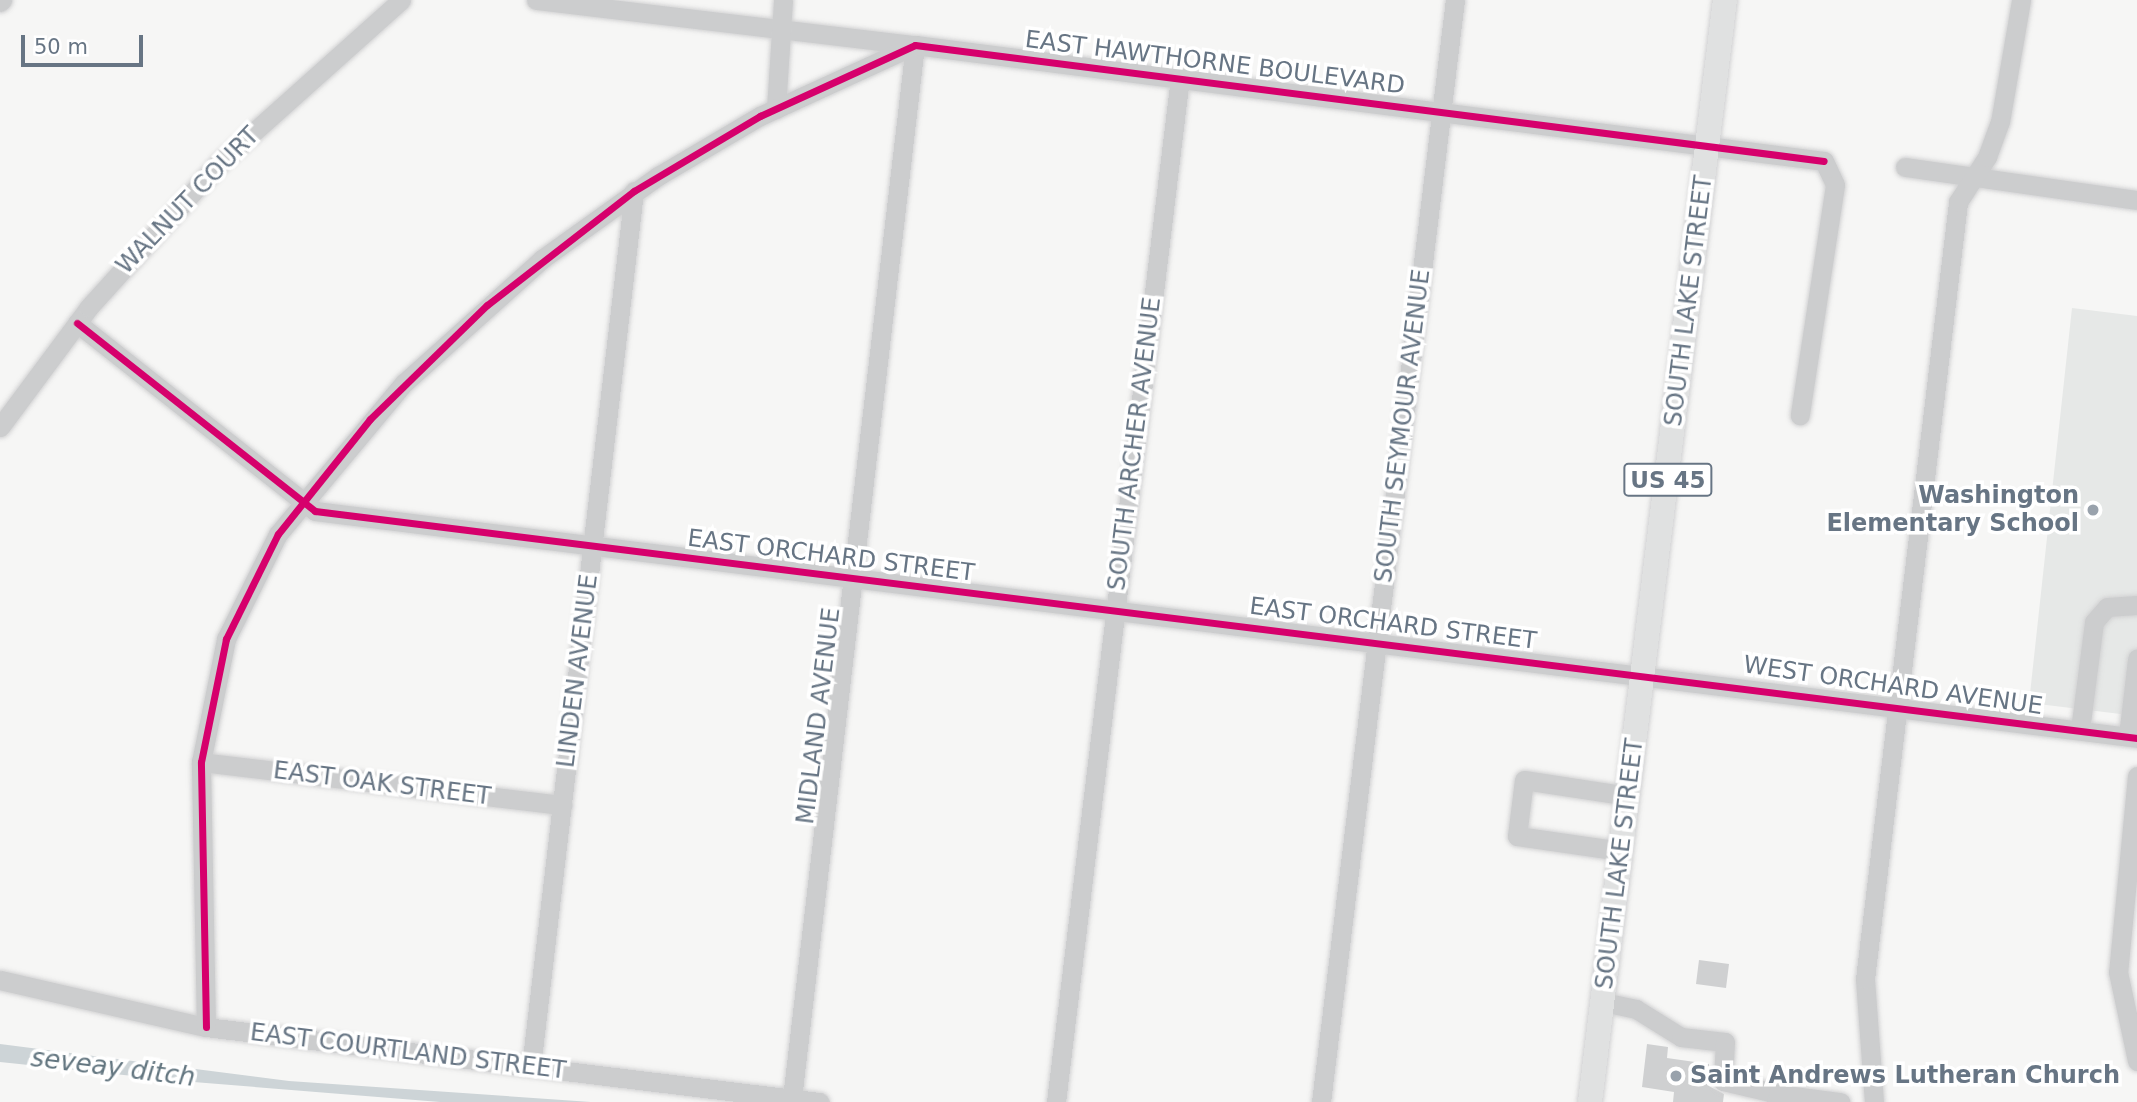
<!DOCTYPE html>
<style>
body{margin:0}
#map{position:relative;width:2137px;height:1102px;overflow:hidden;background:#f6f6f5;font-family:"DejaVu Sans",sans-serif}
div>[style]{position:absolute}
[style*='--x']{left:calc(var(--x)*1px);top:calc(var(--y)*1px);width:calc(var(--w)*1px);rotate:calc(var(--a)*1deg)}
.built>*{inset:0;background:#e6e8e7}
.water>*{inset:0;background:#cdd4d7}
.building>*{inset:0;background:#cfd0d1}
.roads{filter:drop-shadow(0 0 2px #d2d2d3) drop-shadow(0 0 2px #d2d2d3)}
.minor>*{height:19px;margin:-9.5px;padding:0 9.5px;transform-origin:9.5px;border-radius:9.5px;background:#cccdce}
.major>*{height:24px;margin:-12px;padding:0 12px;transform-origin:12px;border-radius:12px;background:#e0e1e1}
.cycleway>*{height:7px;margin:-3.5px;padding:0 3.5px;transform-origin:3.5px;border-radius:3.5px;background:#d6006c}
.dots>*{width:19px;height:19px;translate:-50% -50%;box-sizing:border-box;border:4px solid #fff;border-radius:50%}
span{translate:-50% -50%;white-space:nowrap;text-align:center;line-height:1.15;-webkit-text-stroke:7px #fff;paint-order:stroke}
.shield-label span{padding:2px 5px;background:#fff;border:2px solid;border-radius:5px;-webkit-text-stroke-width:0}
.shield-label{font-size:23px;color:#677584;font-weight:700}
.street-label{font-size:24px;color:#677584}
.poi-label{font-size:24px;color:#677584;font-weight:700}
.right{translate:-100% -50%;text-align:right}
.left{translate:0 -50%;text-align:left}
.water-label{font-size:26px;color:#637680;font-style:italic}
.scale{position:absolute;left:21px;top:35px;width:122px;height:32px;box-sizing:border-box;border:4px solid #677584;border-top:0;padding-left:9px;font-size:21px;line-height:24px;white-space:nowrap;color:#677584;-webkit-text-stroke:5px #fff;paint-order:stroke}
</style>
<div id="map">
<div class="built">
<i style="clip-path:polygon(2072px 308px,2137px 316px,2137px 716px,2029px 703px)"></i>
</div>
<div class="water">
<i style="clip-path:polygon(0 1044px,289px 1081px,591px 1102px,440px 1102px,181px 1081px,0 1062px)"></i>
</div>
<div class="building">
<i style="clip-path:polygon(1699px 960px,1729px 964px,1726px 988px,1696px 984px)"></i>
<i style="clip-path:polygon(1647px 1044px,1668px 1047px,1667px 1058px,1709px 1064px,1707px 1085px,1724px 1094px,1723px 1102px,1673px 1102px,1674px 1092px,1642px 1087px)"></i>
</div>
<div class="roads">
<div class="minor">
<i style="--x:536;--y:0;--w:382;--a:6.8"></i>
<i style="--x:915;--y:45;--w:1061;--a:96.66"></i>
<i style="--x:0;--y:2;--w:3;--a:-45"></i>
<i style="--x:776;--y:109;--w:109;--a:-86.3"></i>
<i style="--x:1905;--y:167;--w:234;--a:8.1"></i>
<i style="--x:77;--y:323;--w:303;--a:38.3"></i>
<i style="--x:315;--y:511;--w:1836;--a:7.1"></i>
<i style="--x:0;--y:427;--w:149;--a:-53.4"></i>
<i style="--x:89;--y:307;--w:194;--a:-47.9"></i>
<i style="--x:219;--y:163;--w:244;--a:-41.8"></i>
<i style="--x:2080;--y:730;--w:109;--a:-82.6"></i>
<i style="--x:2094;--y:622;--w:20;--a:-49"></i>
<i style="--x:2107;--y:607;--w:30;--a:-4"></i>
<i style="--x:2128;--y:736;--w:78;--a:-83.3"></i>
<i style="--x:201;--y:762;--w:364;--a:6.8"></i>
<i style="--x:2137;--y:776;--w:197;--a:95.5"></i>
<i style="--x:2118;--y:972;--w:91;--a:77.9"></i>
<i style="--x:1621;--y:851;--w:105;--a:-171.8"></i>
<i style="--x:1517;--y:836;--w:56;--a:-82.9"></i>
<i style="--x:1524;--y:780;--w:105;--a:8.7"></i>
<i style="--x:0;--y:980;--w:211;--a:12.9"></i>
<i style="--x:206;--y:1027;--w:618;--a:6.98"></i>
<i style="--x:1603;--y:1002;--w:34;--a:12"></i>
<i style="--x:1636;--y:1009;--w:53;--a:31.9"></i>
<i style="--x:1681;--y:1037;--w:44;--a:6.5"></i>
<i style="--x:1725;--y:1042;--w:39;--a:93"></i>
<i style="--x:1723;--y:1081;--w:57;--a:13.3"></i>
<i style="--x:206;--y:1027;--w:265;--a:-91.1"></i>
<i style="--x:201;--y:762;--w:126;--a:-78.5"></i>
<i style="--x:226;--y:639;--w:117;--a:-63.7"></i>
<i style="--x:278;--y:534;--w:197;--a:-50.2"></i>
<i style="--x:404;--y:383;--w:186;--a:-41.9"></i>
<i style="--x:542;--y:259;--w:143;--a:-35.6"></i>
<i style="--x:658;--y:176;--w:118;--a:-30.5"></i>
<i style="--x:760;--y:116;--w:170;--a:-24.6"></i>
<i style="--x:915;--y:45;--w:916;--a:7.27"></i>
<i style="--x:1824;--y:161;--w:26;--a:65"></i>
<i style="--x:1835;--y:185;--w:233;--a:98.7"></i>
<i style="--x:531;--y:1067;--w:882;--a:-83.29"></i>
<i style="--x:1056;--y:1102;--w:1032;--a:-83.1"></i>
<i style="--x:1321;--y:1102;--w:1110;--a:-83.07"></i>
<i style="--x:1776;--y:1102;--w:8;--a:-76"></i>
<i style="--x:1778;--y:1094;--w:63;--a:7.4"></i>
<i style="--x:1874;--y:1102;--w:123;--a:-94.2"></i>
<i style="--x:1865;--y:979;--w:783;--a:-83.17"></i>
<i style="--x:1958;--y:202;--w:54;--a:-57.2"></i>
<i style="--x:1987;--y:157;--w:37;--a:-70"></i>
<i style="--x:2000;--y:122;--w:124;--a:-80.2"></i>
</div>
<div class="major">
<i style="--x:1590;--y:1102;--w:1110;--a:-83.02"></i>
</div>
</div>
<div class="cycleway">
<i style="--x:77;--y:323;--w:303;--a:38.3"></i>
<i style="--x:315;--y:511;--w:1836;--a:7.1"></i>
<i style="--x:206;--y:1027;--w:265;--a:-91.1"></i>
<i style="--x:201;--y:762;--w:126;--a:-78.5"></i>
<i style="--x:226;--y:639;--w:117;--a:-63.7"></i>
<i style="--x:278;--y:534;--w:147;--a:-51.3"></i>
<i style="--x:370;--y:419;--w:163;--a:-44.3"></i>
<i style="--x:487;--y:305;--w:186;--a:-37.8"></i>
<i style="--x:634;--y:191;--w:147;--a:-30.8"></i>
<i style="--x:760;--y:116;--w:170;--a:-24.6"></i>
<i style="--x:915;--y:45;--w:916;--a:7.27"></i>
</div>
<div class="dots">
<i style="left:2093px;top:510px;background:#99a2ac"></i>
<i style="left:1676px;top:1076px;background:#99a2ac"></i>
</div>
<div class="shield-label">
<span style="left:1668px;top:480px">US 45</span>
</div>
<div class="street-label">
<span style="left:1215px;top:63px;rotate:7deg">EAST HAWTHORNE BOULEVARD</span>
<span style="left:188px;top:201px;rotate:-46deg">WALNUT COURT</span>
<span style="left:1689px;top:301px;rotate:-83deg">SOUTH LAKE STREET</span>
<span style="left:1403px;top:426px;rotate:-83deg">SOUTH SEYMOUR AVENUE</span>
<span style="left:1135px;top:444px;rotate:-83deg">SOUTH ARCHER AVENUE</span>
<span style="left:831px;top:556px;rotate:7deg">EAST ORCHARD STREET</span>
<span style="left:1393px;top:624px;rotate:7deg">EAST ORCHARD STREET</span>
<span style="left:578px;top:671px;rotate:-83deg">LINDEN AVENUE</span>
<span style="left:1893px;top:686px;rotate:8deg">WEST ORCHARD AVENUE</span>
<span style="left:819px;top:716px;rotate:-83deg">MIDLAND AVENUE</span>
<span style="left:382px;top:784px;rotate:7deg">EAST OAK STREET</span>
<span style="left:1620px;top:864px;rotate:-83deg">SOUTH LAKE STREET</span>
<span style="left:408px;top:1052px;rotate:7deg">EAST COURTLAND STREET</span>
</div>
<div class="poi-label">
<span class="right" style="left:2079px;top:510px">Washington<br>Elementary School</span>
<span class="left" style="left:1690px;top:1076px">Saint Andrews Lutheran Church</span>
</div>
<div class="water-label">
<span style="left:113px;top:1068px;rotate:7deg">seveay ditch</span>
</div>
<div class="scale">50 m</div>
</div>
